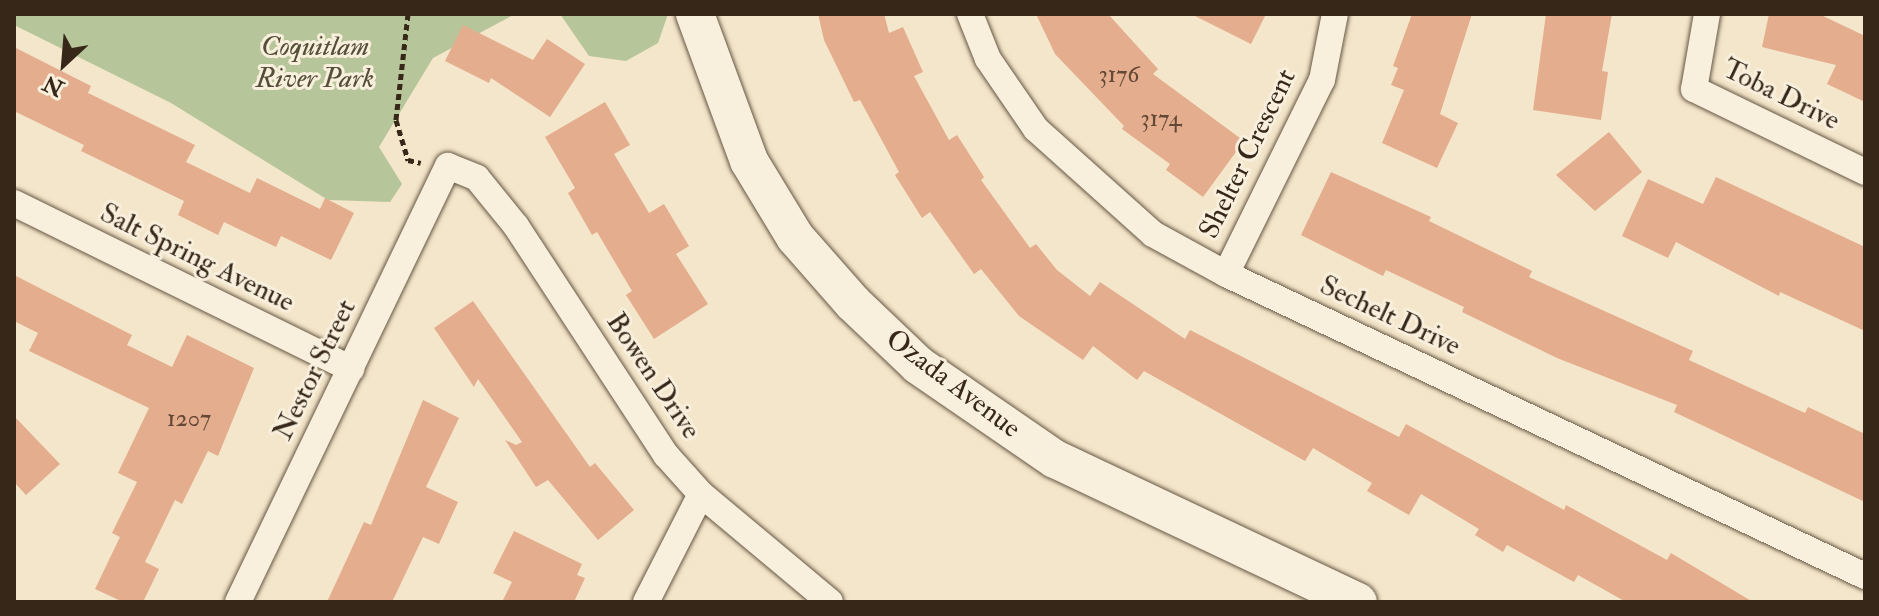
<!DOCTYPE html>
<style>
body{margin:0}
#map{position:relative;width:1879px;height:616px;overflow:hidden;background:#f4e6ca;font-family:"IM FELL Double Pica",serif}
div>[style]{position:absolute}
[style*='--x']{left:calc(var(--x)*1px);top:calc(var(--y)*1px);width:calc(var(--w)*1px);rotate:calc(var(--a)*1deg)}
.green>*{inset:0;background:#b7c69a}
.building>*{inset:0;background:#e4ad8d}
.path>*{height:5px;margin-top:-2.5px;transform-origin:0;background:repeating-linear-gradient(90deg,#362718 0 6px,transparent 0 10px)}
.roads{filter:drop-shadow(0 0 2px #665744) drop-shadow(0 0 2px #665744)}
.street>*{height:26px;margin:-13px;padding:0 13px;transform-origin:13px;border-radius:13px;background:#f8efdd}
.secondary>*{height:38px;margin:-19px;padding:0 19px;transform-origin:19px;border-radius:19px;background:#f8efdd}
span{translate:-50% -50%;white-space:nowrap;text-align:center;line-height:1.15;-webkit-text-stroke:6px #f8efdd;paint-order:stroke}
.number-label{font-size:24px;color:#624835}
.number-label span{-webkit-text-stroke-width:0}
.park-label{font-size:28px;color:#564f38;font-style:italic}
.street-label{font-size:28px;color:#362718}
.frame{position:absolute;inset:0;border:16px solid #362718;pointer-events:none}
.north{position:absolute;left:24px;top:24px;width:80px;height:80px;-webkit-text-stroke:6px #f8efdd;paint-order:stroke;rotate:206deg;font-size:22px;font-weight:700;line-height:32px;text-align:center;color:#362718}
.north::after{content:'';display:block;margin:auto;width:28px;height:36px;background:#362718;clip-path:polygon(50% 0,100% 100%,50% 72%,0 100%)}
</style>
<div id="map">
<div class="green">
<i style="clip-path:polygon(14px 14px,515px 14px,433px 58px,379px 147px,402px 184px,390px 202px,328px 200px,171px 103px,14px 25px)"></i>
<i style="clip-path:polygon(560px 14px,668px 14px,658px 43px,626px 61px,589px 56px)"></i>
</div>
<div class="building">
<i style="clip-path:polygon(818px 14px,884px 14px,889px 33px,903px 27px,923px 72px,914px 76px,949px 140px,957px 135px,984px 177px,981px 180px,1030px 248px,1036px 244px,1057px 270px,1090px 296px,1100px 282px,1185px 339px,1190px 330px,1399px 437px,1406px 424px,1564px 510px,1566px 505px,1667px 560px,1671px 553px,1753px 602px,1626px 602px,1578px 575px,1574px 582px,1507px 545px,1503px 552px,1475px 535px,1479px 529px,1421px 494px,1409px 515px,1367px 491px,1372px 483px,1313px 448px,1305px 461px,1144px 371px,1137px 380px,1093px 346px,1083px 360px,1019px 316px,981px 269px,974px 274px,930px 212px,922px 218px,895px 175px,899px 172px,860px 100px,854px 102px,824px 40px)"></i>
<i style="clip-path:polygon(1036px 14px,1108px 14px,1158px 69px,1153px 74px,1244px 141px,1203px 197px,1166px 170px,1170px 164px,1122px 129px,1124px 126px,1055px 54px)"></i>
<i style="clip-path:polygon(1191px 14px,1266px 14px,1251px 44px)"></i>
<i style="clip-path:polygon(1412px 14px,1472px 14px,1440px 114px,1458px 123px,1437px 168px,1382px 143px,1404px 90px,1391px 85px,1398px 68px,1393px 66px)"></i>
<i style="clip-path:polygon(1546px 14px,1612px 14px,1602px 71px,1608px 72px,1601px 120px,1533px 110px)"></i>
<i style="clip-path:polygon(1769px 14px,1819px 14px,1865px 36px,1865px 102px,1827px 84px,1836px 65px,1762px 47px)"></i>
<i style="clip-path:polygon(463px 25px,533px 60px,547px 39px,585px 64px,550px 117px,491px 78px,489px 83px,445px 61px)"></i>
<i style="clip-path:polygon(14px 47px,91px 86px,88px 93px,195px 145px,186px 162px,250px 193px,257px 178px,320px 209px,325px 198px,354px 213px,331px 260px,281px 236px,276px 247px,224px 222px,218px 235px,178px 215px,184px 201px,81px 151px,84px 145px,16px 112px,14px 116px)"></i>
<i style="clip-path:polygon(605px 102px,630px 145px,614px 154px,649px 213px,664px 204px,689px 246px,676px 254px,708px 304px,654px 339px,626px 295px,632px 291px,597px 232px,592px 235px,568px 193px,575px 188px,545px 137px)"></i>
<i style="clip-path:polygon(1609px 132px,1642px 172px,1595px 211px,1556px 175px)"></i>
<i style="clip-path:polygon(1331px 172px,1431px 217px,1429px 221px,1532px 271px,1529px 277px,1693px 351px,1689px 360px,1805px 413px,1808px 407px,1865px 434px,1865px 502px,1674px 412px,1677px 405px,1557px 358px,1462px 312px,1464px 307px,1386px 270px,1383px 276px,1301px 235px)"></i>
<i style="clip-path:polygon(1716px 177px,1865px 247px,1865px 331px,1780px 292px,1779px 296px,1676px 242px,1668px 258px,1622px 236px,1648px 179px,1703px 204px)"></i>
<i style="clip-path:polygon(14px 275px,132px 335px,127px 345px,172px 367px,187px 335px,254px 368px,218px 456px,208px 451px,182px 504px,175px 500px,145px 562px,159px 569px,143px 602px,123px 602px,95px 589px,120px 537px,112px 533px,137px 482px,118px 473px,149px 408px,29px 351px,38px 333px,14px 321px)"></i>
<i style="clip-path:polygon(473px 301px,590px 467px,595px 463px,634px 510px,598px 540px,548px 480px,536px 487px,505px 440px,516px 445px,522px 442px,478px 379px,474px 387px,434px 328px)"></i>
<i style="clip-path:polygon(423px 400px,459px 418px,426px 487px,458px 502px,439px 544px,423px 537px,392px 602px,327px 602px,364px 522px,371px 525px)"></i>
<i style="clip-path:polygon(14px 416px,60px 464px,26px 495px,14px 482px)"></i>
<i style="clip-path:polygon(514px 531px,582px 564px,577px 575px,585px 578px,574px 602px,502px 602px,512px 582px,493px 573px)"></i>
</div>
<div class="path">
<i style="--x:408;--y:14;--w:107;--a:96.5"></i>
<i style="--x:396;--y:120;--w:42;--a:73.3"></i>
<i style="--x:408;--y:160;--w:13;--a:13"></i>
</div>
<div class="roads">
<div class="street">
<i style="--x:970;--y:14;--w:48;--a:68.2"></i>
<i style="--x:988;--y:59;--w:85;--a:55.6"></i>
<i style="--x:1036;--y:129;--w:157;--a:41.9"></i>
<i style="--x:1153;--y:234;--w:83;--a:28.7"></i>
<i style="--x:1226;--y:274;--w:707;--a:25.3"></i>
<i style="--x:1707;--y:14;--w:76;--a:99.8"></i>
<i style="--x:1694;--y:89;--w:190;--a:25.9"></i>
<i style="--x:14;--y:203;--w:376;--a:26.2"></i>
<i style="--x:1226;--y:274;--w:216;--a:-63.7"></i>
<i style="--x:1322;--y:80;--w:67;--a:-78.9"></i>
<i style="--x:238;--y:602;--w:484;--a:-64.3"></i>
<i style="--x:448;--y:166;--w:31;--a:22"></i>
<i style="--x:477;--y:178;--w:62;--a:50.9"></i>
<i style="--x:516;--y:226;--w:274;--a:56.8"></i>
<i style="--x:666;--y:455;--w:52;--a:48.1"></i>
<i style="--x:701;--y:494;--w:168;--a:39.9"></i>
<i style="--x:646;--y:602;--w:121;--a:-63"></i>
</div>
<div class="secondary">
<i style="--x:695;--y:14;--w:157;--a:69.8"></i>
<i style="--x:749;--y:161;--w:89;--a:58.8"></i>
<i style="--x:795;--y:237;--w:88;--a:48.7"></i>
<i style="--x:853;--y:303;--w:90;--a:43.6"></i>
<i style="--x:918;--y:365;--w:166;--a:34.5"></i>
<i style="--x:1055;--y:459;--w:335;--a:25.3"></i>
</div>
</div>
<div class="number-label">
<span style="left:1119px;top:75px">3176</span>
<span style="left:1161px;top:119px">3174</span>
<span style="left:189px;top:419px">1207</span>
</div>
<div class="park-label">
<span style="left:315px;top:63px">Coquitlam<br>River Park</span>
</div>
<div class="street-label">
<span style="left:1781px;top:95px;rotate:26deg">Toba Drive</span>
<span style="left:1248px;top:154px;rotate:-64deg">Shelter Crescent</span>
<span style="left:197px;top:258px;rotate:26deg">Salt Spring Avenue</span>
<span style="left:1390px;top:316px;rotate:25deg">Sechelt Drive</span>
<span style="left:315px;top:370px;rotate:-64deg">Nestor Street</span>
<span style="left:653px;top:376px;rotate:56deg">Bowen Drive</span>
<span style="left:953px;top:384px;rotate:37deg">Ozada Avenue</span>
</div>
<div class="frame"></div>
<div class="north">N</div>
</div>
